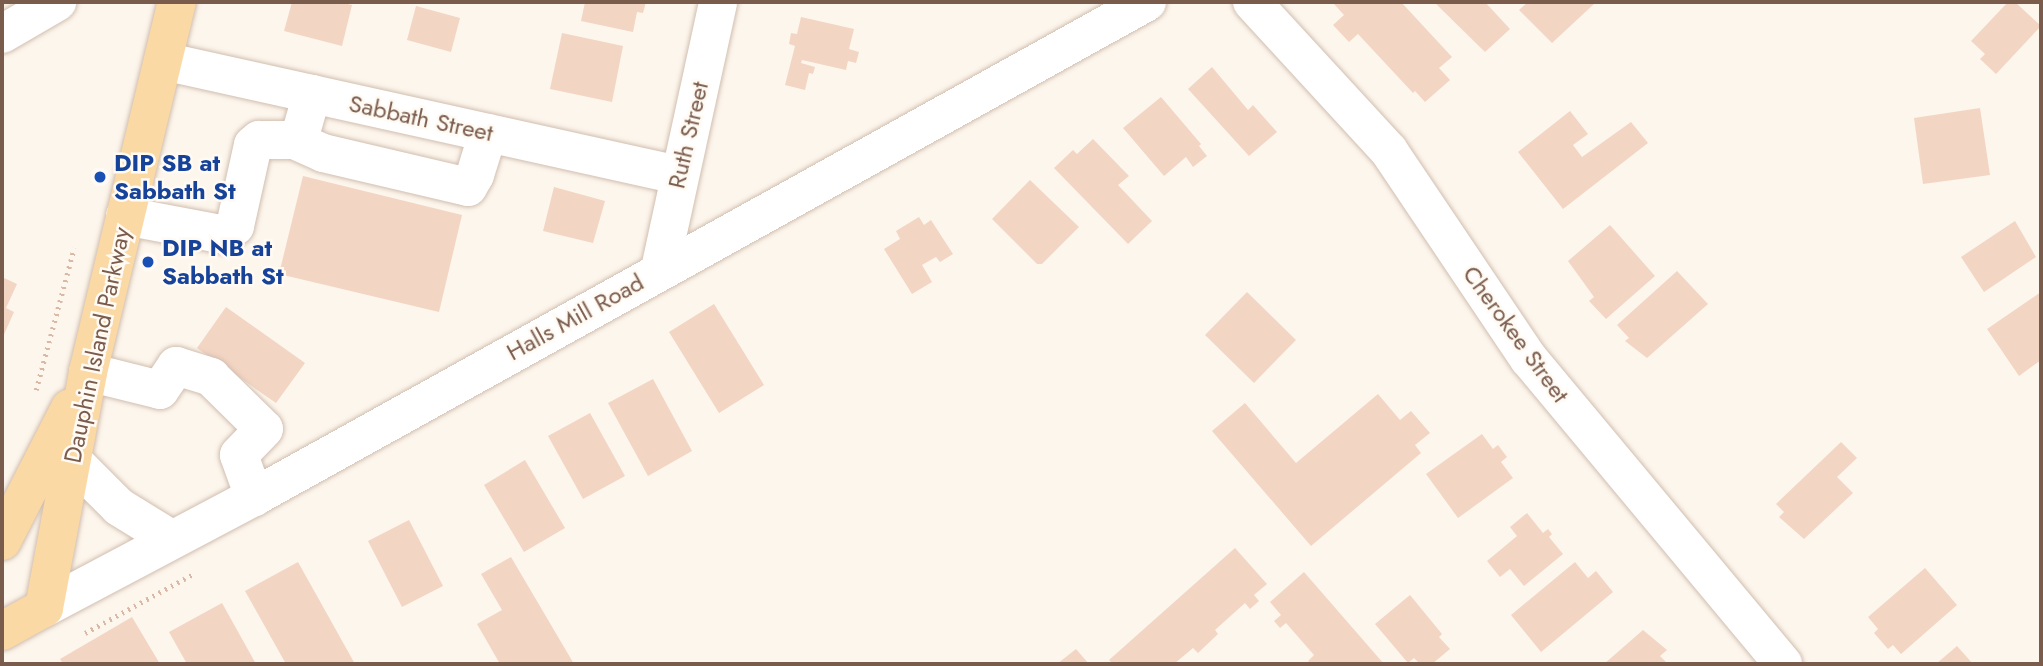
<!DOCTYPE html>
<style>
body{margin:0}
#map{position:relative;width:2043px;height:666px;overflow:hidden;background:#fdf6ec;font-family:Jost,sans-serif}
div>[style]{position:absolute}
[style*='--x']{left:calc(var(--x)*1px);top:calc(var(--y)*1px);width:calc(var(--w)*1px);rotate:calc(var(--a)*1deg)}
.building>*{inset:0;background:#f3d5c3}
.path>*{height:4.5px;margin-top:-2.25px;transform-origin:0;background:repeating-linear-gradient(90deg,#d9b8a5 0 2px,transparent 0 7px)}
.roads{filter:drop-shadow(0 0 2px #d1beb0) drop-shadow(0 0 2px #d1beb0)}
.minor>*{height:38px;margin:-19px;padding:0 19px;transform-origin:19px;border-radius:19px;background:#fff}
.major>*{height:38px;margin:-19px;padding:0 19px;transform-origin:19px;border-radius:19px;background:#fbd9a5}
.dots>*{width:19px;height:19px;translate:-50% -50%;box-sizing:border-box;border:4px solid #fffaf3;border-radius:50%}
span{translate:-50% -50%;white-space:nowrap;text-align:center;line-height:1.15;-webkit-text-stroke:5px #fffaf3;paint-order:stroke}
.street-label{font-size:24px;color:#7a5c4d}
.transit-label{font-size:24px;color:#164399;font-weight:700}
.left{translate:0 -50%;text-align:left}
.frame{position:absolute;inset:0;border:4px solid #7a5c4d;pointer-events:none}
</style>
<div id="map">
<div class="building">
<i style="clip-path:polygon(292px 2px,339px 2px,352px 5px,342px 46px,284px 31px)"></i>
<i style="clip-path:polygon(585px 2px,646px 2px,643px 13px,637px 12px,633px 32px,581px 21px)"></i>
<i style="clip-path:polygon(1336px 2px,1401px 2px,1452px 57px,1439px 68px,1450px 80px,1425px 102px,1415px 91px,1413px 93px,1358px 34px,1349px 42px,1333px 25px,1344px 15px,1334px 4px)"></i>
<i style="clip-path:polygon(1434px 2px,1485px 2px,1510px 29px,1485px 52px)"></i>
<i style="clip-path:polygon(1528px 2px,1592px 2px,1594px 4px,1552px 43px,1519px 10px)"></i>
<i style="clip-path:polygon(2008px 2px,2015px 2px,2041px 26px,1996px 74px,1980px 59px,1985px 54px,1971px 41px)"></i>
<i style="clip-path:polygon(416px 6px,460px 18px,451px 52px,407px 40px)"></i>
<i style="clip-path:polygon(801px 17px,854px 29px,849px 49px,859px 52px,856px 63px,848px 61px,846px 70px,802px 60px,801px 63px,815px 67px,813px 74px,809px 73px,805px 90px,785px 85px,795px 46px,789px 44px,791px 33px,797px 34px)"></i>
<i style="clip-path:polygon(562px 33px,623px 46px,612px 102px,550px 89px)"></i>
<i style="clip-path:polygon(1212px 67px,1248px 110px,1253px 105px,1277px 132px,1249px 156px,1188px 89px)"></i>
<i style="clip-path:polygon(1161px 97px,1201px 144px,1199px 146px,1207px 156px,1193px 167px,1186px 157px,1164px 176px,1123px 128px)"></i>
<i style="clip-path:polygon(1980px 108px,1990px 175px,1923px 184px,1914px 118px)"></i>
<i style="clip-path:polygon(1570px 111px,1588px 134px,1573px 145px,1582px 157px,1631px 122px,1648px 143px,1563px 209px,1518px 152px)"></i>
<i style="clip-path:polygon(1093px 139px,1129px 176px,1118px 185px,1152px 221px,1128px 244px,1054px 168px,1073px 150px,1077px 154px)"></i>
<i style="clip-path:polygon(303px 176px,462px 215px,439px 312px,279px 274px)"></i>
<i style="clip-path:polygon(1030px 180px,1079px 227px,1042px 264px,1037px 264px,992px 219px)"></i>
<i style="clip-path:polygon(554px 187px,605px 201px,593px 243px,543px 231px)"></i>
<i style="clip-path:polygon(919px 217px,924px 225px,931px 220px,953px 254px,940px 262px,936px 257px,922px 265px,932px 282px,912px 294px,884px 249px,900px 239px,896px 231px)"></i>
<i style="clip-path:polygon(2015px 221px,2036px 257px,1984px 292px,1961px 257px)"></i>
<i style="clip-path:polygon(1610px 225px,1655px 276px,1606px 319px,1589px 301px,1594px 297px,1568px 261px)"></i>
<i style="clip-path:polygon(1677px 271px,1708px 304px,1647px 358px,1625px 341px,1629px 338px,1617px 325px)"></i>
<i style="clip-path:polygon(2px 277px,17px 284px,6px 308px,14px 312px,2px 339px)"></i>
<i style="clip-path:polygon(1247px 292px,1296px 340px,1254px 383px,1205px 335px)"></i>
<i style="clip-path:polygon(2041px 292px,2041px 360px,2019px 376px,1987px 329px)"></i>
<i style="clip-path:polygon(714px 304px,764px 385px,719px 413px,669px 332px)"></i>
<i style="clip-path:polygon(226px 307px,305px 363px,276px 403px,197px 348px)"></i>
<i style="clip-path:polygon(653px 379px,692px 451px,648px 476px,608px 403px)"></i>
<i style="clip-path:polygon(1378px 394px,1400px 420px,1411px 411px,1430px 433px,1415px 445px,1421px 453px,1311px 546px,1212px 431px,1245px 403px,1296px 463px)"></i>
<i style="clip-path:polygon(590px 413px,625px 476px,583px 499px,548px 436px)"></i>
<i style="clip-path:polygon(1482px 434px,1493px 449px,1498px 445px,1507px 457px,1501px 462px,1513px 478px,1458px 518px,1426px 474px)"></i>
<i style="clip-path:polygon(1841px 442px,1857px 458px,1837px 477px,1853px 493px,1804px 539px,1779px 517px,1784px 512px,1776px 504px)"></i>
<i style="clip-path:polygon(525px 460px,565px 528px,524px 552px,484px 485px)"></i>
<i style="clip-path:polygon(1527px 513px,1543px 533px,1548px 529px,1552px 534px,1549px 537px,1563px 554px,1524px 586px,1510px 569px,1500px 577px,1487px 561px,1517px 536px,1510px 527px)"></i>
<i style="clip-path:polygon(409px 520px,443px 586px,402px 607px,368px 541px)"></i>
<i style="clip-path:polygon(1235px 548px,1267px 584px,1254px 595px,1259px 601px,1250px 609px,1245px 603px,1215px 630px,1218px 634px,1198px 653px,1193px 648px,1174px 664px,1113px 664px,1109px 660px)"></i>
<i style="clip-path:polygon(511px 557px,574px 664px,500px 664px,477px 624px,502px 610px,481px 574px)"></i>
<i style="clip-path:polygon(298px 562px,355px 664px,286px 664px,245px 591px)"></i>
<i style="clip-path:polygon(1575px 562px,1588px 578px,1596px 571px,1613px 592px,1541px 652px,1511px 615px)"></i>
<i style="clip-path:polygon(1925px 568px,1957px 605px,1901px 654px,1893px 645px,1888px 649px,1874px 633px,1878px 629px,1868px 617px)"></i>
<i style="clip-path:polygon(1304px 572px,1384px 664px,1311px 664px,1308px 661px,1314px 655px,1286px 623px,1280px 628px,1274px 621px,1281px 615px,1270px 602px)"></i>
<i style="clip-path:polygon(1410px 595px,1442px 634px,1439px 637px,1450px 649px,1432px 664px,1420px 664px,1414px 658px,1408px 663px,1375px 624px)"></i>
<i style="clip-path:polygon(222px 603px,256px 664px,187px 664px,169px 632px)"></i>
<i style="clip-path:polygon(132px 617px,160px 664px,63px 664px,60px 659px)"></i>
<i style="clip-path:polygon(1643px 630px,1667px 650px,1660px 656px,1668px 664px,1604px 664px)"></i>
<i style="clip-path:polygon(1957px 646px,1973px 664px,1936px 664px)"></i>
<i style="clip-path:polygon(1076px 649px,1089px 664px,1057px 664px)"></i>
</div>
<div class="path">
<i style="--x:36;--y:390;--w:147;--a:-75"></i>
<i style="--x:85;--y:633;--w:125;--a:-28.6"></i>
</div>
<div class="roads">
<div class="minor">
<i style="--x:1252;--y:2;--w:202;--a:47.4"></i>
<i style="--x:1389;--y:151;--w:251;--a:56.1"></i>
<i style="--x:1529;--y:359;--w:397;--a:50.2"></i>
<i style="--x:2;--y:34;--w:64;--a:-30.2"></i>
<i style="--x:163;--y:61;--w:527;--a:12.48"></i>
<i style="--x:294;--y:140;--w:32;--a:24"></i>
<i style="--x:323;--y:153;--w:149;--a:13.2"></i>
<i style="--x:468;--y:187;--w:14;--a:-60"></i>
<i style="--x:475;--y:175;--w:44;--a:-72.8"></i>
<i style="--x:125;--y:216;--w:97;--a:10.7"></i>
<i style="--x:220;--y:234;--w:7;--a:-16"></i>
<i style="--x:227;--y:232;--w:10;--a:-37"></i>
<i style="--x:235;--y:226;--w:83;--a:-77.5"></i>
<i style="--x:253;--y:145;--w:8;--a:-40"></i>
<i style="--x:259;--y:140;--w:35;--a:0"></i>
<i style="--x:294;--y:140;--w:7;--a:-34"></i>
<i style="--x:300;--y:136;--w:44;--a:-74.1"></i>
<i style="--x:660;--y:269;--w:273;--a:-77.7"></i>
<i style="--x:88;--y:372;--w:74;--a:14"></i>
<i style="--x:160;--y:390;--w:29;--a:-56"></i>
<i style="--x:176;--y:366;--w:37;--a:17"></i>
<i style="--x:211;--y:377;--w:74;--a:44.5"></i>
<i style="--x:264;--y:429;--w:36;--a:134"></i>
<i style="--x:239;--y:455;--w:45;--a:70.3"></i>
<i style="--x:72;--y:460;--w:66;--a:45"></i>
<i style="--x:119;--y:507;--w:61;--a:31.6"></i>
<i style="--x:44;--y:608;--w:238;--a:-27.9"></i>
<i style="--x:254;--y:497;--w:1021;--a:-29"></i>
</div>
<div class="major">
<i style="--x:2;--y:541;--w:149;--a:-62.9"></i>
<i style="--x:2;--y:631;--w:48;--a:-28.7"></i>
<i style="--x:44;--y:608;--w:240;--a:-79.4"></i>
<i style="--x:88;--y:372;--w:381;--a:-76.5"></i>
</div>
</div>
<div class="dots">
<i style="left:100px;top:177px;background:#1a4fb4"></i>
<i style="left:148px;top:262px;background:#1a4fb4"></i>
</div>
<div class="street-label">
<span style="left:421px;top:118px;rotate:12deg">Sabbath Street</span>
<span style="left:688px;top:135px;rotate:-77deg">Ruth Street</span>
<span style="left:575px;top:317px;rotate:-29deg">Halls Mill Road</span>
<span style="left:1516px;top:334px;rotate:54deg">Cherokee Street</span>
<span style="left:97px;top:345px;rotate:-78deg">Dauphin Island Parkway</span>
</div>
<div class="transit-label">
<span class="left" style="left:114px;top:177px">DIP SB at<br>Sabbath St</span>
<span class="left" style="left:162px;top:262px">DIP NB at<br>Sabbath St</span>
</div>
<div class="frame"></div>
</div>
